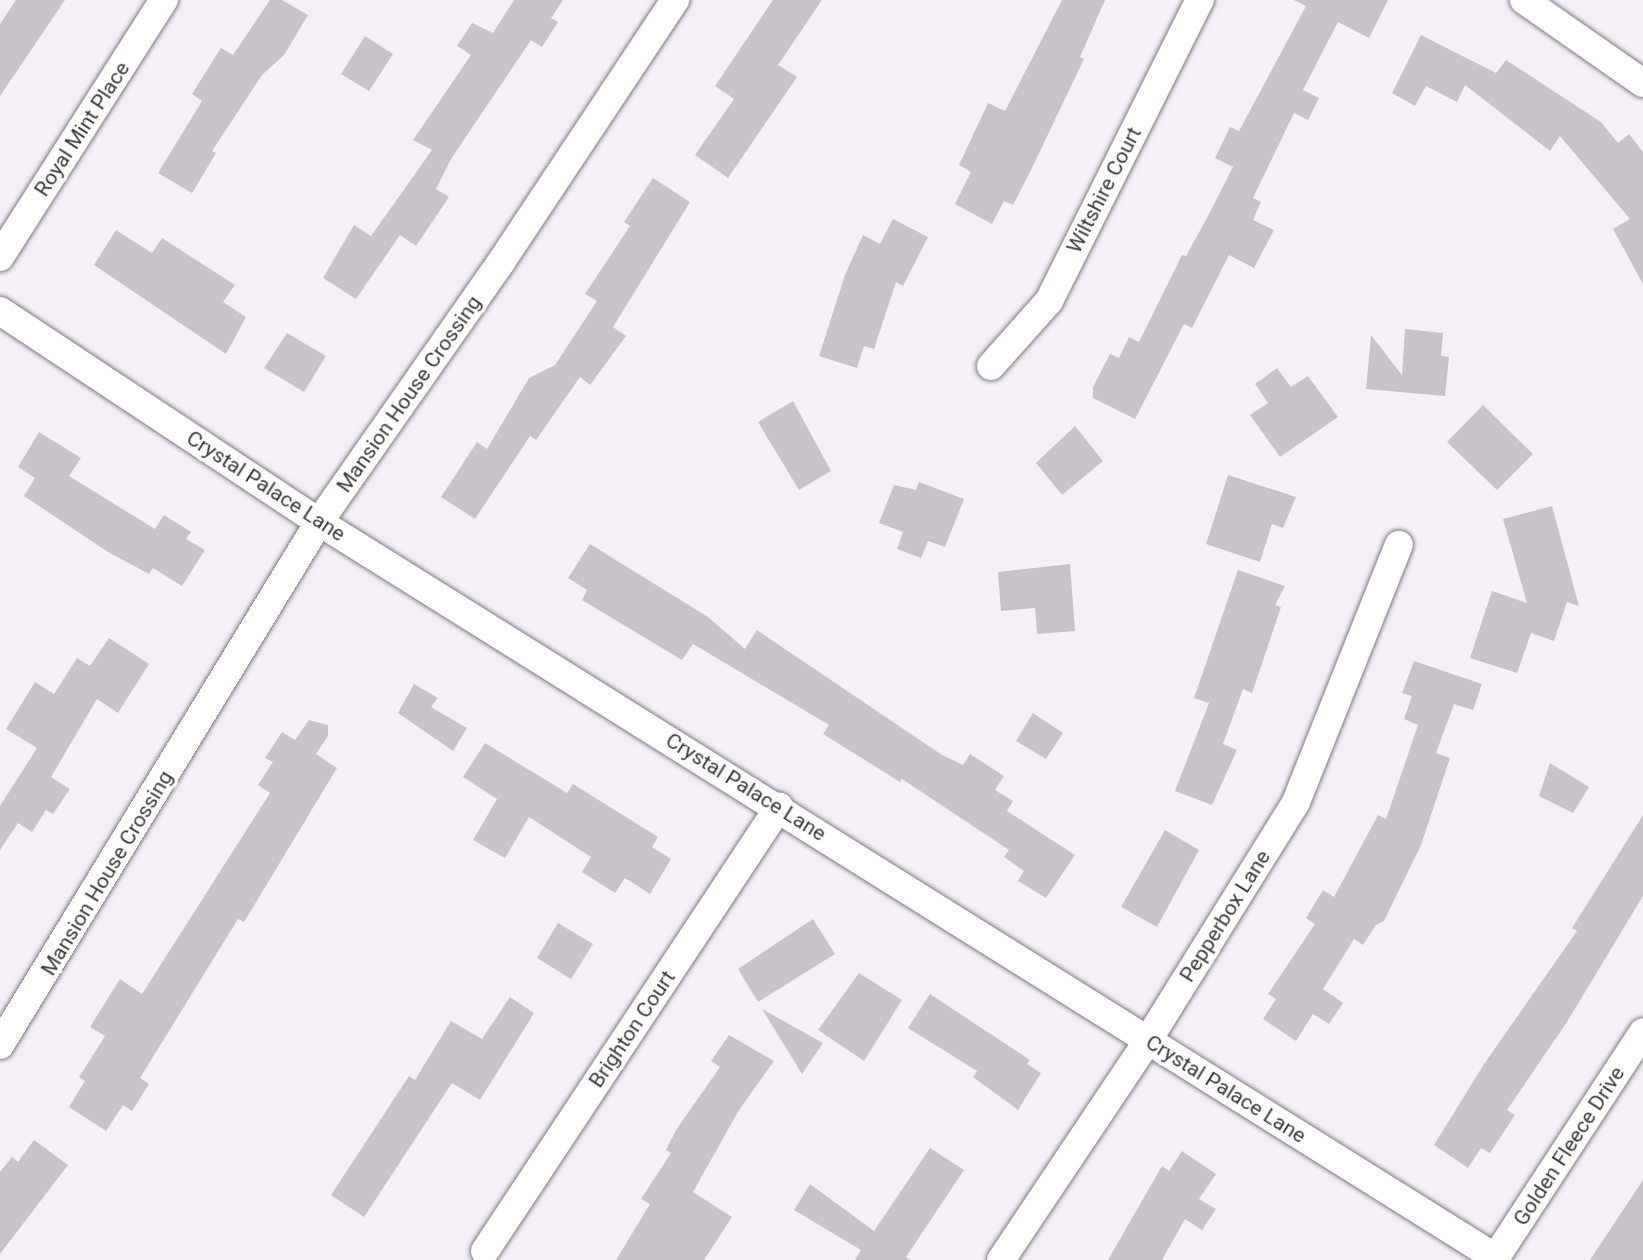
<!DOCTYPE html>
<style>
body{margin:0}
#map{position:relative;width:1643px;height:1260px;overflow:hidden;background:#f5f0f7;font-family:Roboto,sans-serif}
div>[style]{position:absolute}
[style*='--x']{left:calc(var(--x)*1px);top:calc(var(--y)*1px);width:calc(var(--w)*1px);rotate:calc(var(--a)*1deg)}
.building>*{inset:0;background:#c8c3ca}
.roads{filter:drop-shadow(0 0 2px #7f7a81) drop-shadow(0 0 2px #7f7a81)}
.street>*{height:28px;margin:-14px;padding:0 14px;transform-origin:14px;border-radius:14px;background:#fff}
span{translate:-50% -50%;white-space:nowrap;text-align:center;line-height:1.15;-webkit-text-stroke:7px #fff;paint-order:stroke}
.street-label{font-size:21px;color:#3b393c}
</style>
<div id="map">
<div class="building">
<i style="clip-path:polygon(16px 0,65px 0,0 96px,0 24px)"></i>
<i style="clip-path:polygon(270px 0,282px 0,308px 15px,284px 55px,262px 75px,212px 151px,216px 153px,192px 193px,158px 173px,202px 101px,192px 94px,214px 59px,221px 48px,233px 55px)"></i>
<i style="clip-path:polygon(514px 0,563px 0,551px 18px,558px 22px,542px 47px,531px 40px,451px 159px,436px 189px,449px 197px,416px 246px,400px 235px,356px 299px,323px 278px,354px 225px,371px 236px,432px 150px,413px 140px,471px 55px,457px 46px,472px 23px,493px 33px)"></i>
<i style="clip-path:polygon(773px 0,822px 0,778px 65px,797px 77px,728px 178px,695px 155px,734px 99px,715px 86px)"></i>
<i style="clip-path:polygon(1062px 0,1105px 0,1080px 57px,1084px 59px,1031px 170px,1013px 205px,1004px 201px,992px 224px,955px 204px,971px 172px,959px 165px,988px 103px,1005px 111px)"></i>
<i style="clip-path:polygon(1294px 0,1388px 0,1369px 38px,1338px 22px,1303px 90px,1319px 98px,1308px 120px,1294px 113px,1253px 198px,1261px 202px,1253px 220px,1274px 230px,1254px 268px,1229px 255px,1192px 328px,1184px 324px,1135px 419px,1093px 398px,1093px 387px,1110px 354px,1119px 358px,1129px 337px,1139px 342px,1182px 255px,1186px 256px,1208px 216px,1233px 167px,1215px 158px,1230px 127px,1239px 131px,1306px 6px)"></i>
<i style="clip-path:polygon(1421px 35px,1496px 73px,1506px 60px,1601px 122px,1618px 143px,1629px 134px,1643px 152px,1643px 284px,1613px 229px,1630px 219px,1560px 136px,1550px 151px,1465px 85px,1457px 102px,1426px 86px,1415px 106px,1392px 93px)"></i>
<i style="clip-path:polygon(365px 36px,393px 54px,369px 91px,341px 74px)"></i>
<i style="clip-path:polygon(653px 178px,690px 202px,613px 327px,626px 336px,590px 385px,580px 377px,536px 440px,530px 436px,475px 519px,441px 497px,477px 442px,487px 449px,529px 378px,555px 365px,597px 301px,585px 294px,630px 226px,624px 222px)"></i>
<i style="clip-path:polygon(893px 219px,928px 237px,903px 286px,896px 282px,874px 349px,864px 346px,857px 368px,819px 356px,845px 275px,863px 235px,880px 244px)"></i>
<i style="clip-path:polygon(116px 230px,152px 253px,162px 238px,235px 285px,223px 302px,246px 317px,226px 354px,94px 265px)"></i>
<i style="clip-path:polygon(1405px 329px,1443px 333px,1441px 356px,1449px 357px,1445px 396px,1366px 389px,1371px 335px,1402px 375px)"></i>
<i style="clip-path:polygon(287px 333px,326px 356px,304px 392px,264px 368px)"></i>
<i style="clip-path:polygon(1277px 368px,1291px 387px,1308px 376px,1338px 417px,1280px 457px,1250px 415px,1268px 403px,1255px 384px)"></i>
<i style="clip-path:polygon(793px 401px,831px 471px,799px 490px,758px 422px)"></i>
<i style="clip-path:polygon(1483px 405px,1533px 454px,1497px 490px,1447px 442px)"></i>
<i style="clip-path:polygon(1075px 426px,1103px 461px,1062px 495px,1036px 463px)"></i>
<i style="clip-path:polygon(39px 432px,81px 458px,69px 476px,155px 529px,164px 515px,191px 532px,186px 539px,205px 550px,182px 586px,153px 568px,149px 574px,108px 552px,24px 496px,35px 478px,18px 467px)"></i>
<i style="clip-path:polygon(1228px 475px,1296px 497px,1283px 528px,1272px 524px,1260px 562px,1206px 544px)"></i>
<i style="clip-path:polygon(919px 482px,964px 499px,945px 547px,928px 541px,921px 558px,897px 549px,903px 532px,879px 523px,894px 485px,916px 490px)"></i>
<i style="clip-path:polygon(1552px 506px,1579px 606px,1567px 602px,1554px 641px,1531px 633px,1517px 673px,1470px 658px,1492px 591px,1527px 603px,1503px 519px)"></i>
<i style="clip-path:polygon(590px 544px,708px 617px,745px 649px,757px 630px,942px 755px,963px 765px,970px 754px,1004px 776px,995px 790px,1013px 801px,1007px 811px,1075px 855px,1046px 898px,1018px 881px,1024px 871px,1004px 857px,1009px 850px,902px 779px,900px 782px,823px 734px,829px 725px,693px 644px,682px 660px,582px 600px,587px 590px,568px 578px)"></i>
<i style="clip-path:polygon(1070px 564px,1075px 631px,1037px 634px,1035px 608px,1001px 611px,998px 572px)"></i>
<i style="clip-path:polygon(1238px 570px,1285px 586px,1275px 605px,1281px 607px,1252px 693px,1243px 689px,1223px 744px,1237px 750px,1212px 805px,1175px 791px,1209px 703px,1194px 698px)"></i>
<i style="clip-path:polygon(109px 638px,149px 664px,118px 713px,97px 699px,51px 777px,70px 789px,53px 814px,46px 810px,32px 832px,18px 823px,0 850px,0 806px,37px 748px,6px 729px,35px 682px,54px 694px,77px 658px,90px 666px)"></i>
<i style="clip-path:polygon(1414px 661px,1482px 684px,1473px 710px,1454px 704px,1436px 753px,1450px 758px,1421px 845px,1384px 921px,1376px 925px,1363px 945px,1354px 939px,1323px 989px,1343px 1003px,1329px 1024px,1313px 1014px,1296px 1041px,1263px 1019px,1276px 999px,1268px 994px,1315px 924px,1306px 918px,1323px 890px,1334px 897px,1378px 815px,1386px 819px,1418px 725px,1404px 719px,1412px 696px,1402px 693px)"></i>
<i style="clip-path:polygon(414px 684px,438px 698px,431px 707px,467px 728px,453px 751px,398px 713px)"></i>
<i style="clip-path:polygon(1033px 713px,1063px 733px,1046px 759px,1016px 741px)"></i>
<i style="clip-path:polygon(309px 720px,328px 725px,328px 736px,316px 754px,337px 768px,244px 922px,238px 919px,140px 1078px,149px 1084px,132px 1111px,123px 1105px,106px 1131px,69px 1107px,85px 1081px,79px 1077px,105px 1036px,90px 1027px,120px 979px,142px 994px,270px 793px,258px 785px,273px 762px,265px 758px,282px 732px,295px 740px)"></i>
<i style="clip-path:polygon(485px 743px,567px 793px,573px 784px,658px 837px,652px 847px,671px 859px,650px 894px,625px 878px,615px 893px,582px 872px,591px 857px,529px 817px,505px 858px,473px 840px,497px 799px,463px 777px)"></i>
<i style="clip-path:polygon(1550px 763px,1589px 787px,1573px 813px,1539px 796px)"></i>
<i style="clip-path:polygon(1643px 815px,1643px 896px,1567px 1022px,1507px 1110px,1515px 1115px,1490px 1153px,1481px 1148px,1468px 1168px,1434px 1145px,1484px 1064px,1577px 931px,1572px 928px)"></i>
<i style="clip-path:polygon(1165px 830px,1199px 850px,1157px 927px,1121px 907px)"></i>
<i style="clip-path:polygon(813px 919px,835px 954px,758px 1002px,738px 969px)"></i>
<i style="clip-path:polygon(558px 923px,593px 944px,571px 979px,537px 958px)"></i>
<i style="clip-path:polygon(859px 973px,902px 1000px,864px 1061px,818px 1030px)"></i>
<i style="clip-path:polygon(930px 994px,1030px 1060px,1027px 1064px,1041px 1073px,1018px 1110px,973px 1077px,977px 1071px,908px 1028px)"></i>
<i style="clip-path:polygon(510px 997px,534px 1013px,480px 1100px,452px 1083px,364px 1217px,331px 1195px,409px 1076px,415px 1080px,451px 1021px,482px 1039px)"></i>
<i style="clip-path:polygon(762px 1009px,823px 1043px,802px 1074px)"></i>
<i style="clip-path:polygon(729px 1035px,774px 1061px,739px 1110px,693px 1192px,732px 1217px,704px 1260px,616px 1260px,650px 1204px,641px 1199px,671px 1153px,666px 1150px,676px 1130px,720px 1067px,711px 1061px)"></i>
<i style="clip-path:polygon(34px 1140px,68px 1165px,0 1254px,0 1172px,12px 1157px,18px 1162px)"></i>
<i style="clip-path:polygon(930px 1148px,964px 1170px,906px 1257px,910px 1260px,855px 1260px,861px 1250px,794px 1210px,810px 1184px,874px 1231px)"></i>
<i style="clip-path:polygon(1182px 1151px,1216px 1174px,1199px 1199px,1216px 1209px,1202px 1230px,1185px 1219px,1162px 1260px,1108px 1260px,1162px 1166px,1169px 1171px)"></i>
<i style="clip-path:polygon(1643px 1180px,1643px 1260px,1590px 1260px,1617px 1219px)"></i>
</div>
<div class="roads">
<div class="street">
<i style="--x:1524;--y:0;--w:145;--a:34.9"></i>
<i style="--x:0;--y:257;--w:305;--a:-57.5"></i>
<i style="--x:0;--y:311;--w:382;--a:33.5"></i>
<i style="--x:319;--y:522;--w:1388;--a:32.02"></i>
<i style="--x:991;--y:366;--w:87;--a:-48.3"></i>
<i style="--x:1049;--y:301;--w:337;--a:-63.4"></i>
<i style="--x:0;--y:1045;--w:613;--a:-58.62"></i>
<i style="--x:319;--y:522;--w:317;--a:-55"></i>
<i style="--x:501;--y:262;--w:315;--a:-56.4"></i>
<i style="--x:485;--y:1251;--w:533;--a:-56.49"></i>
<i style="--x:1001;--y:1260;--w:265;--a:-56.2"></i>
<i style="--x:1148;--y:1040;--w:280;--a:-58.1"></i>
<i style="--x:1296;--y:802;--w:277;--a:-68.2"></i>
<i style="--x:1494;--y:1260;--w:272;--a:-56.8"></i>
</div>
</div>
<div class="street-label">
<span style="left:82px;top:129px;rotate:-57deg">Royal Mint Place</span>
<span style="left:1104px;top:190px;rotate:-63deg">Wiltshire Court</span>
<span style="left:409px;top:394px;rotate:-55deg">Mansion House Crossing</span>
<span style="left:266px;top:486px;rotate:33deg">Crystal Palace Lane</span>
<span style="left:746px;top:787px;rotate:32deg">Crystal Palace Lane</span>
<span style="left:107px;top:873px;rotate:-59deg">Mansion House Crossing</span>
<span style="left:1225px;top:916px;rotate:-58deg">Pepperbox Lane</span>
<span style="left:632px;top:1029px;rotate:-56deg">Brighton Court</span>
<span style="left:1226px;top:1089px;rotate:32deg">Crystal Palace Lane</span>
<span style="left:1569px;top:1146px;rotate:-57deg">Golden Fleece Drive</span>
</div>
</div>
